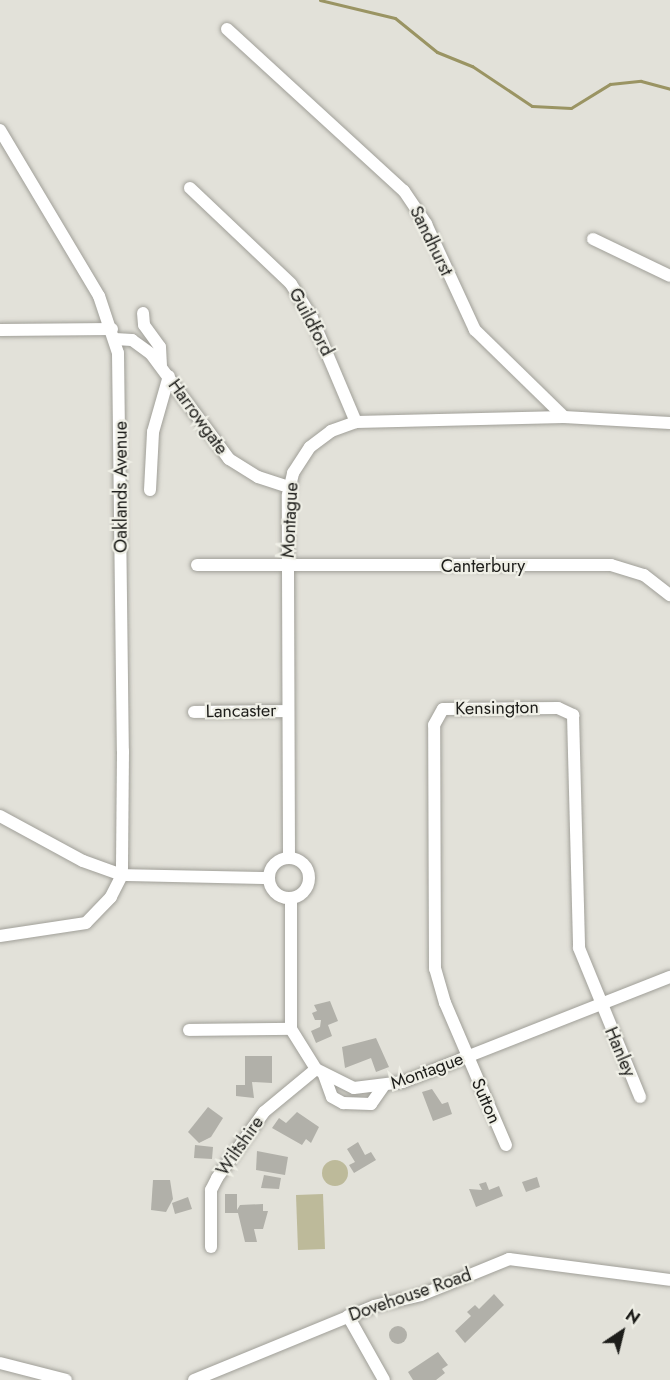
<!DOCTYPE html>
<style>
body{margin:0}
#map{position:relative;width:670px;height:1380px;overflow:hidden;background:#e2e1d9;font-family:Jost,sans-serif}
div>[style]{position:absolute}
[style*='--x']{left:calc(var(--x)*1px);top:calc(var(--y)*1px);width:calc(var(--w)*1px);rotate:calc(var(--a)*1deg)}
.green>*{inset:0;background:#bdba9a}
.round{border-radius:50%}
.stream>*{height:3px;margin:-1.5px;padding:0 1.5px;transform-origin:1.5px;border-radius:1.5px;background:#9a9463}
.building>*{inset:0;background:#b1b0a9}
.roads{filter:drop-shadow(0 0 2px #a09f98) drop-shadow(0 0 2px #a09f98)}
.minor>*{height:12px;margin:-6px;padding:0 6px;transform-origin:6px;border-radius:6px;background:#fff}
.minor>.ring{margin:-6px;padding:0;box-sizing:content-box;background:none;border:12px solid #fff;border-radius:50%}
span{translate:-50% -50%;white-space:nowrap;text-align:center;line-height:1.15;-webkit-text-stroke:4.5px #efefe6;paint-order:stroke}
.street-label{font-size:18px;color:#1d1d1a}
.north{position:absolute;left:592px;top:1302px;width:60px;height:60px;-webkit-text-stroke:4px #efefe6;paint-order:stroke;rotate:35deg;font-size:16px;font-weight:700;line-height:24px;text-align:center;color:#1d1d1a}
.north::after{content:'';display:block;margin:auto;width:21px;height:27px;background:#1d1d1a;clip-path:polygon(50% 0,100% 100%,50% 72%,0 100%)}
</style>
<div id="map">
<div class="green">
<i class="round" style="left:322px;top:1160px;width:26px;height:26px"></i>
<i style="clip-path:polygon(323px 1194px,325px 1249px,298px 1250px,296px 1195px)"></i>
</div>
<div class="stream">
<i style="--x:320;--y:0;--w:77;--a:13.5"></i>
<i style="--x:395;--y:18;--w:54;--a:39"></i>
<i style="--x:437;--y:52;--w:38;--a:22"></i>
<i style="--x:472;--y:66;--w:72;--a:33.7"></i>
<i style="--x:532;--y:106;--w:39;--a:3"></i>
<i style="--x:571;--y:108;--w:46;--a:-31.6"></i>
<i style="--x:610;--y:84;--w:31;--a:-6"></i>
<i style="--x:641;--y:81;--w:30;--a:15"></i>
</div>
<div class="building">
<i style="clip-path:polygon(330px 1001px,338px 1021px,328px 1025px,332px 1036px,316px 1043px,311px 1031px,320px 1027px,321px 1020px,315px 1020px,312px 1013px,317px 1011px,314px 1005px)"></i>
<i style="clip-path:polygon(376px 1038px,389px 1067px,376px 1072px,371px 1058px,345px 1068px,342px 1047px)"></i>
<i style="clip-path:polygon(245px 1056px,272px 1056px,272px 1083px,252px 1082px,254px 1098px,236px 1096px,236px 1085px,245px 1085px)"></i>
<i style="clip-path:polygon(432px 1089px,442px 1104px,448px 1102px,452px 1114px,433px 1121px,422px 1092px)"></i>
<i style="clip-path:polygon(208px 1107px,223px 1118px,211px 1137px,199px 1143px,188px 1132px)"></i>
<i style="clip-path:polygon(297px 1112px,319px 1127px,311px 1143px,306px 1139px,302px 1145px,272px 1128px,279px 1118px,286px 1123px)"></i>
<i style="clip-path:polygon(358px 1142px,365px 1155px,371px 1152px,376px 1160px,354px 1173px,349px 1165px,355px 1162px,347px 1149px)"></i>
<i style="clip-path:polygon(195px 1145px,213px 1147px,212px 1159px,194px 1158px)"></i>
<i style="clip-path:polygon(257px 1151px,288px 1157px,285px 1175px,256px 1170px)"></i>
<i style="clip-path:polygon(264px 1175px,281px 1178px,279px 1189px,261px 1188px)"></i>
<i style="clip-path:polygon(537px 1177px,540px 1187px,526px 1192px,522px 1182px)"></i>
<i style="clip-path:polygon(153px 1180px,170px 1180px,173px 1199px,166px 1212px,151px 1210px)"></i>
<i style="clip-path:polygon(486px 1182px,489px 1190px,499px 1186px,503px 1196px,476px 1207px,469px 1189px,482px 1190px,479px 1184px)"></i>
<i style="clip-path:polygon(225px 1194px,237px 1194px,237px 1210px,240px 1205px,263px 1204px,263px 1211px,268px 1211px,263px 1229px,254px 1229px,257px 1242px,245px 1242px,238px 1213px,225px 1213px)"></i>
<i style="clip-path:polygon(188px 1197px,192px 1209px,175px 1214px,172px 1203px)"></i>
<i style="clip-path:polygon(494px 1294px,504px 1305px,465px 1343px,455px 1331px,471px 1316px,467px 1312px,475px 1305px,479px 1309px)"></i>
<i class="round" style="left:389px;top:1326px;width:18px;height:18px"></i>
<i style="clip-path:polygon(438px 1352px,448px 1365px,442px 1369px,445px 1373px,436px 1380px,413px 1380px,408px 1372px)"></i>
</div>
<div class="roads">
<div class="minor">
<i style="--x:227;--y:29;--w:240;--a:42.5"></i>
<i style="--x:404;--y:191;--w:40;--a:56"></i>
<i style="--x:426;--y:224;--w:117;--a:65.2"></i>
<i style="--x:475;--y:330;--w:124;--a:44.3"></i>
<i style="--x:0;--y:130;--w:193;--a:59.2"></i>
<i style="--x:99;--y:296;--w:60;--a:71.6"></i>
<i style="--x:118;--y:353;--w:398;--a:89.3"></i>
<i style="--x:123;--y:751;--w:124;--a:90.5"></i>
<i style="--x:122;--y:875;--w:25;--a:117"></i>
<i style="--x:111;--y:897;--w:36;--a:134"></i>
<i style="--x:86;--y:923;--w:87;--a:171.4"></i>
<i style="--x:190;--y:188;--w:139;--a:43.5"></i>
<i style="--x:291;--y:284;--w:40;--a:58"></i>
<i style="--x:312;--y:318;--w:113;--a:67.1"></i>
<i style="--x:593;--y:239;--w:85;--a:25.7"></i>
<i style="--x:143;--y:313;--w:12;--a:85"></i>
<i style="--x:144;--y:325;--w:27;--a:54"></i>
<i style="--x:160;--y:347;--w:18;--a:87"></i>
<i style="--x:0;--y:330;--w:112;--a:-0.5"></i>
<i style="--x:115;--y:339;--w:17;--a:3"></i>
<i style="--x:132;--y:340;--w:24;--a:36"></i>
<i style="--x:151;--y:354;--w:131;--a:53.4"></i>
<i style="--x:229;--y:459;--w:34;--a:32"></i>
<i style="--x:258;--y:477;--w:33;--a:18"></i>
<i style="--x:150;--y:490;--w:58;--a:-87"></i>
<i style="--x:153;--y:432;--w:58;--a:-74.1"></i>
<i style="--x:197;--y:565;--w:414;--a:0"></i>
<i style="--x:611;--y:565;--w:34;--a:17"></i>
<i style="--x:644;--y:575;--w:33;--a:38"></i>
<i style="--x:194;--y:712;--w:93;--a:-0.6"></i>
<i style="--x:0;--y:816;--w:94;--a:28.5"></i>
<i style="--x:83;--y:861;--w:41;--a:19.7"></i>
<i style="--x:122;--y:875;--w:146;--a:1.2"></i>
<i style="--x:289;--y:857;--w:362;--a:-90.2"></i>
<i style="--x:288;--y:495;--w:23;--a:-77"></i>
<i style="--x:293;--y:473;--w:31;--a:-57"></i>
<i style="--x:310;--y:447;--w:26;--a:-37"></i>
<i style="--x:331;--y:431;--w:27;--a:-20"></i>
<i style="--x:356;--y:422;--w:208;--a:-1.4"></i>
<i style="--x:564;--y:417;--w:106;--a:3.2"></i>
<i class="ring" style="left:269px;top:858px;width:28px;height:28px"></i>
<i style="--x:291;--y:899;--w:130;--a:90"></i>
<i style="--x:291;--y:1029;--w:47;--a:58"></i>
<i style="--x:316;--y:1069;--w:42;--a:26.6"></i>
<i style="--x:354;--y:1088;--w:49;--a:-7"></i>
<i style="--x:403;--y:1082;--w:287;--a:-21.5"></i>
<i style="--x:189;--y:1030;--w:102;--a:-0.6"></i>
<i style="--x:324;--y:1075;--w:23;--a:70"></i>
<i style="--x:332;--y:1097;--w:13;--a:29"></i>
<i style="--x:343;--y:1103;--w:28;--a:2"></i>
<i style="--x:371;--y:1104;--w:21;--a:-55"></i>
<i style="--x:506;--y:1145;--w:155;--a:-113.2"></i>
<i style="--x:445;--y:1003;--w:35;--a:-106"></i>
<i style="--x:435;--y:969;--w:244;--a:-90.2"></i>
<i style="--x:434;--y:725;--w:18;--a:-61"></i>
<i style="--x:443;--y:709;--w:115;--a:-0.5"></i>
<i style="--x:558;--y:708;--w:17;--a:25"></i>
<i style="--x:573;--y:715;--w:233;--a:88.5"></i>
<i style="--x:579;--y:948;--w:161;--a:67.7"></i>
<i style="--x:211;--y:1247;--w:57;--a:-90"></i>
<i style="--x:211;--y:1190;--w:13;--a:-63"></i>
<i style="--x:217;--y:1178;--w:81;--a:-54.5"></i>
<i style="--x:264;--y:1112;--w:67;--a:-39.6"></i>
<i style="--x:348;--y:1316;--w:73;--a:60.6"></i>
<i style="--x:0;--y:1363;--w:68;--a:14.4"></i>
<i style="--x:194;--y:1380;--w:195;--a:-22.3"></i>
<i style="--x:374;--y:1306;--w:48;--a:-13.2"></i>
<i style="--x:421;--y:1295;--w:95;--a:-22.2"></i>
<i style="--x:509;--y:1259;--w:162;--a:7.4"></i>
</div>
</div>
<div class="street-label">
<span style="left:431px;top:241px;rotate:64deg">Sandhurst</span>
<span style="left:311px;top:322px;rotate:62deg">Guildford</span>
<span style="left:198px;top:417px;rotate:54deg">Harrowgate</span>
<span style="left:121px;top:487px;rotate:-90deg">Oaklands Avenue</span>
<span style="left:290px;top:520px;rotate:-87deg">Montague</span>
<span style="left:483px;top:566px">Canterbury</span>
<span style="left:497px;top:708px;rotate:-1deg">Kensington</span>
<span style="left:241px;top:711px;rotate:-1deg">Lancaster</span>
<span style="left:620px;top:1052px;rotate:67deg">Hanley</span>
<span style="left:427px;top:1071px;rotate:-20deg">Montague</span>
<span style="left:486px;top:1101px;rotate:66deg">Sutton</span>
<span style="left:240px;top:1146px;rotate:-55deg">Wiltshire</span>
<span style="left:410px;top:1295px;rotate:-19deg">Dovehouse Road</span>
</div>
<div class="north">N</div>
</div>
